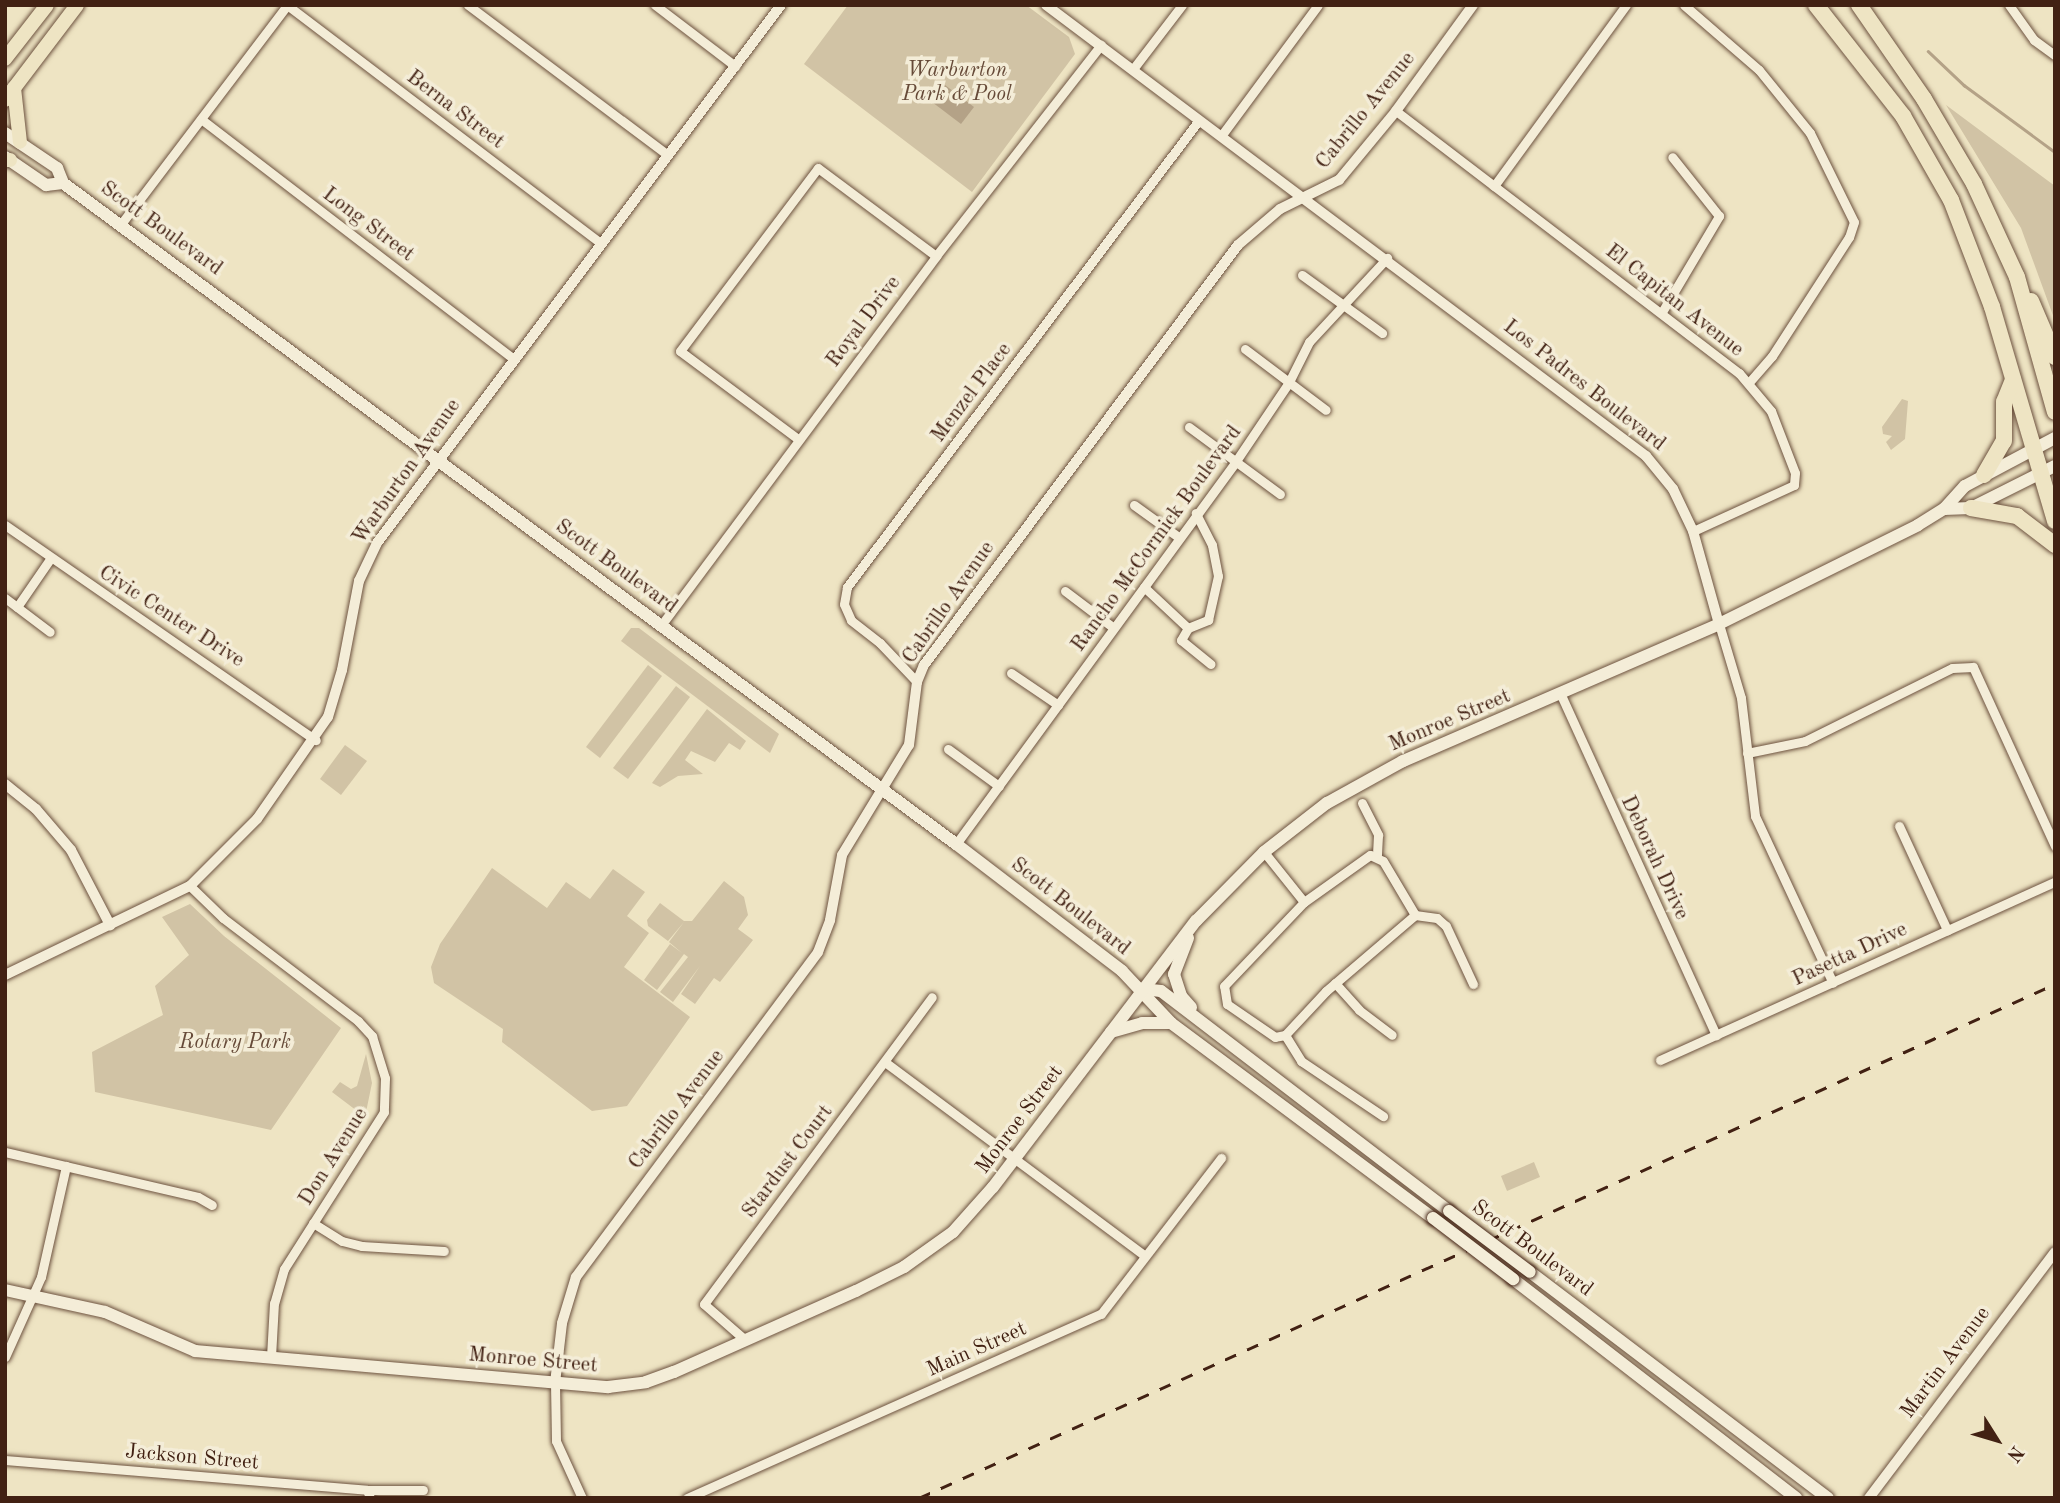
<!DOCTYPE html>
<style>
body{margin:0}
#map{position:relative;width:2060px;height:1503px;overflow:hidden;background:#eee4c3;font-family:"Old Standard TT",serif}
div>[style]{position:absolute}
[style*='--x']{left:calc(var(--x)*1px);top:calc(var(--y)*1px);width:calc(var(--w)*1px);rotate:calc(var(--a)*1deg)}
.green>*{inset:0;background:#d1c3a5}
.water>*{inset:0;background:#b4a287}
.stream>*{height:2.5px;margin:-1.25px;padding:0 1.25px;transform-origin:1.25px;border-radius:1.25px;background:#b4a287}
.roads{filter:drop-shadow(0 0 2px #6d523f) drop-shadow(0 0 2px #6d523f)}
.minor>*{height:9px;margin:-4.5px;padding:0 4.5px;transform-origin:4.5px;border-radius:4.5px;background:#f4edd8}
.tertiary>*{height:10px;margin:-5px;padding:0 5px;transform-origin:5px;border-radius:5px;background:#f4edd8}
.secondary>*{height:12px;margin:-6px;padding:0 6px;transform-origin:6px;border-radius:6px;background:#f4edd8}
.primary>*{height:14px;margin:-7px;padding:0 7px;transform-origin:7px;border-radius:7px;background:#eee4c3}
.trunk>*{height:16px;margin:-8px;padding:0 8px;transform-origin:8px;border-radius:8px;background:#eee4c3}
.rail>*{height:2.5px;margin-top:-1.25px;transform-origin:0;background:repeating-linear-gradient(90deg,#422113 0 12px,transparent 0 24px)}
.bridges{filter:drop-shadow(0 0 2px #422113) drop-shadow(0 0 2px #422113)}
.secondary-bridge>*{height:12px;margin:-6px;padding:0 6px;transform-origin:6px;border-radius:6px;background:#f4edd8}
span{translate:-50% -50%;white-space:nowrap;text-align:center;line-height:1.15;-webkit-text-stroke:7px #f4edd8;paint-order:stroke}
.park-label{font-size:21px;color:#664a38;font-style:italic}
.street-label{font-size:21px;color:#422113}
.frame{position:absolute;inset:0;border:7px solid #422113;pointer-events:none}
.north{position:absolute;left:1962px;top:1405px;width:70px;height:70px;-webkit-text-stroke:5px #f4edd8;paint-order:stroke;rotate:127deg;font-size:19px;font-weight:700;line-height:28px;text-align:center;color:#422113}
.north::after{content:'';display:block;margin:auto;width:24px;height:32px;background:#422113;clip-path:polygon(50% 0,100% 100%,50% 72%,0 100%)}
</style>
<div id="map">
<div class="green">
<i style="clip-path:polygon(848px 5px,1026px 5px,1069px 37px,1075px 54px,972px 192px,804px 64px)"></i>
<i style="clip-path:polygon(1946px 105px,2055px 186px,2055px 321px,2021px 228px)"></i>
<i style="clip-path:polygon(1902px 399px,1908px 401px,1905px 439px,1891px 450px,1886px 442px,1892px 436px,1883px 434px,1882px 427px)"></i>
<i style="clip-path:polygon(631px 628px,639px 628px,779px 734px,770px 753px,621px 641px)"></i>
<i style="clip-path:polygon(648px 665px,662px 676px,600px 758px,586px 747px)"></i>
<i style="clip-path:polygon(676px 686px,690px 697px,628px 779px,613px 768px)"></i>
<i style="clip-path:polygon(707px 709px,746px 741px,740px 750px,729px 743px,715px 762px,691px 751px,685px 760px,703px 774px,678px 776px,660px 787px,652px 783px)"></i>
<i style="clip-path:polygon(345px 745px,367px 761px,341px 795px,320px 779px)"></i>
<i style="clip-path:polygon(492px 868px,547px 908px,566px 882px,590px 899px,613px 869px,645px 892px,627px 916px,649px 933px,624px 967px,690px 1017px,627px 1106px,592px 1111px,502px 1042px,503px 1029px,434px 983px,431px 967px,440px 944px)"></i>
<i style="clip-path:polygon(724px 881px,744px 897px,748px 915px,738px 929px,753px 940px,720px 982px,714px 978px,695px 1004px,681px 994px,700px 966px,673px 1002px,660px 992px,688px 957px,684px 954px,657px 990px,644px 980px,670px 944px,682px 953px,669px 942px,684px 922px,668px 941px,648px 926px,647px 920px,660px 903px,684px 921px,692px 921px)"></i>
<i style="clip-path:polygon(190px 904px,224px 936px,341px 1028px,271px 1130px,95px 1092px,92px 1052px,163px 1015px,155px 986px,189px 955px,162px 917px)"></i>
<i style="clip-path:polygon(366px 1054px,372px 1083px,365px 1117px,332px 1092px,340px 1082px,351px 1089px,357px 1086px)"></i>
<i style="clip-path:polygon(1534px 1162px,1540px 1177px,1507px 1191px,1501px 1176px)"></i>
</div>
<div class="water">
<i style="clip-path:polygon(945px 85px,974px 107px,961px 124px,932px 102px)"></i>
</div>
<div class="stream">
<i style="--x:1928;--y:51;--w:50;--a:43.4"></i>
<i style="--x:1964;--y:85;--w:113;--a:36.4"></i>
</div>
<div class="roads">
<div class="minor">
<i style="--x:287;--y:5;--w:394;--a:37.2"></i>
<i style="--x:468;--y:5;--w:250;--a:36.9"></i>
<i style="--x:655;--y:5;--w:101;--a:37.3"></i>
<i style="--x:1684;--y:5;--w:99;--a:40.9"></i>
<i style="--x:1759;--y:70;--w:81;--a:51"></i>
<i style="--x:1810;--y:133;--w:99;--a:63.7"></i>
<i style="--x:1854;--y:222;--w:16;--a:108"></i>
<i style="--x:1849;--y:237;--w:142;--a:122.9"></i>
<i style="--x:1772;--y:356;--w:35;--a:131"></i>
<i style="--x:2009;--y:5;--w:43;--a:54.5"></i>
<i style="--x:2034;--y:40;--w:26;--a:36"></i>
<i style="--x:1133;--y:69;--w:81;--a:-52.6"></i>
<i style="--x:1396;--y:111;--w:432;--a:37.4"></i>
<i style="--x:1739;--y:373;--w:50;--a:49.9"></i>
<i style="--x:1771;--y:411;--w:66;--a:68.8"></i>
<i style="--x:1795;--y:473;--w:12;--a:95"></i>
<i style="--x:1794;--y:485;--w:111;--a:155.5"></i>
<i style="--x:201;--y:119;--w:393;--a:37.5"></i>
<i style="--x:1221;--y:136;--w:163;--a:-53.5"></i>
<i style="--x:1494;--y:186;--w:224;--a:-53.9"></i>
<i style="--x:121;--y:224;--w:275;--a:-52.8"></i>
<i style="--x:1302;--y:275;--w:99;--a:35.9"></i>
<i style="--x:1662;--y:312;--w:112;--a:-59.3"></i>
<i style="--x:1719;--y:216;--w:75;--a:-128.5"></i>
<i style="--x:1245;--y:349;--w:101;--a:37"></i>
<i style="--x:1189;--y:427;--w:113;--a:36.4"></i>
<i style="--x:798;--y:439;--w:147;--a:-143.3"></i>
<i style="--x:680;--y:351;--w:229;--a:-53"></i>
<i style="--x:818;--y:168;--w:147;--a:36.7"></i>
<i style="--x:1134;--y:505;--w:53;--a:35.8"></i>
<i style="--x:5;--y:525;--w:378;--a:34.7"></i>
<i style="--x:1144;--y:587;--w:60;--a:43"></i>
<i style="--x:1188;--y:628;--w:22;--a:-22"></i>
<i style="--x:1208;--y:620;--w:45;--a:-77.2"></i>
<i style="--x:1218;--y:576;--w:32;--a:-101"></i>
<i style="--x:1212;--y:545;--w:36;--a:-117"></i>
<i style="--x:1065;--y:591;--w:61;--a:37.1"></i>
<i style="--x:5;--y:598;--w:56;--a:37.1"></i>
<i style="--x:17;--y:607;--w:58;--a:-55.5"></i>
<i style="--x:662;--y:624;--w:459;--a:-53.3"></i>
<i style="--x:936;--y:256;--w:268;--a:-52"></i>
<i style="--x:1719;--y:624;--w:77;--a:73.4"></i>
<i style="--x:1741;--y:698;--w:119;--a:83.2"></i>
<i style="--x:1755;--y:816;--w:184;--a:65"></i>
<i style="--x:1188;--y:628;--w:14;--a:120"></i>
<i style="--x:1181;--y:640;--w:38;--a:39"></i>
<i style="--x:1011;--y:673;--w:57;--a:34.2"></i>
<i style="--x:917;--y:682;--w:54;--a:-133.5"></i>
<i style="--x:880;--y:643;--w:37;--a:-142"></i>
<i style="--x:851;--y:620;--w:17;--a:-114"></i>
<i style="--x:844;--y:604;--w:17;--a:-80"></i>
<i style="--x:847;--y:587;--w:585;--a:-52.99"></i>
<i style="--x:1561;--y:695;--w:374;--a:65.5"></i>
<i style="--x:948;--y:749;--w:63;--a:36"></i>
<i style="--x:1747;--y:753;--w:59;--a:-11.7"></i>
<i style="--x:1805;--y:741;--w:164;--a:-26.4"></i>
<i style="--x:1952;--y:668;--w:21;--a:-3"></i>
<i style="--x:1973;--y:667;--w:197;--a:65.4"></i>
<i style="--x:1362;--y:803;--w:36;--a:63"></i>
<i style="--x:1378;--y:835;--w:22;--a:93"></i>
<i style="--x:1899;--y:826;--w:115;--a:65.2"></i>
<i style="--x:956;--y:844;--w:474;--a:-53.8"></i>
<i style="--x:1236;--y:461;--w:95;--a:-56.1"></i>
<i style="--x:1289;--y:382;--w:45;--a:-63.4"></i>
<i style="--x:1309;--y:342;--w:115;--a:-47.1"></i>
<i style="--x:1264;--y:852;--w:64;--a:51.3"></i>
<i style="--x:190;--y:886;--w:46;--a:44.1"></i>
<i style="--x:223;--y:918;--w:170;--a:37.3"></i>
<i style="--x:358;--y:1021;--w:21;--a:47"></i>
<i style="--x:372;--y:1036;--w:44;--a:72.8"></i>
<i style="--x:385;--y:1078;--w:34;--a:92"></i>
<i style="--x:384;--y:1112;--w:186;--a:122.5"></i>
<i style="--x:284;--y:1269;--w:35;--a:106"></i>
<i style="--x:274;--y:1303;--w:54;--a:93.2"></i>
<i style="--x:1415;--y:915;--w:22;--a:8"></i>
<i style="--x:1437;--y:918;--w:12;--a:42"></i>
<i style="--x:1446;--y:926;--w:64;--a:65"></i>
<i style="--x:1335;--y:983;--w:36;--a:48"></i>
<i style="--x:1359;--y:1010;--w:41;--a:37.1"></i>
<i style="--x:1285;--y:1035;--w:10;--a:169"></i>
<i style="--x:1275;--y:1037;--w:58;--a:-145.5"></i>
<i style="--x:1227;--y:1004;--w:18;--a:-99"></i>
<i style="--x:1224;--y:986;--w:116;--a:-46.4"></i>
<i style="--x:1304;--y:902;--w:81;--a:-35.5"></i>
<i style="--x:1370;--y:855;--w:14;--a:25"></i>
<i style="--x:1383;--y:861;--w:63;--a:59.3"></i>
<i style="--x:1285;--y:1035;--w:60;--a:-47"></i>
<i style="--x:1326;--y:991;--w:117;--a:-40.5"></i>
<i style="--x:1285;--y:1035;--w:31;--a:58"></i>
<i style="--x:1301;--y:1061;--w:99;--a:33.9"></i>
<i style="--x:1660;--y:1060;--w:433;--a:-24.3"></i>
<i style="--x:885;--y:1062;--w:324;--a:36.7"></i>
<i style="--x:5;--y:1152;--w:198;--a:13.1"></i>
<i style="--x:198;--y:1197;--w:16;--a:30"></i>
<i style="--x:313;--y:1223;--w:34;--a:32"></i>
<i style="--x:342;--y:1241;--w:21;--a:14"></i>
<i style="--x:362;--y:1246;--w:82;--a:3.5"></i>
<i style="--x:744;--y:1339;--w:53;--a:-138.8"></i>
<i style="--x:704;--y:1304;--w:382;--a:-53.4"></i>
<i style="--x:5;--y:1357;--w:88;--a:-65.8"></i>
<i style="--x:41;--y:1277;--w:114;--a:-77.3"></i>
<i style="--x:555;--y:1383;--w:58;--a:89"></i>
<i style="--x:556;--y:1441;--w:63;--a:65.5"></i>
<i style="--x:5;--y:1460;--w:363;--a:4.7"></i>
<i style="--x:367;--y:1490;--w:9;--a:69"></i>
<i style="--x:367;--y:1490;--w:56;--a:0"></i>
<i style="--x:687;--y:1498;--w:453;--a:-24"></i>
<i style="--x:1101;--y:1314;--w:197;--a:-52.4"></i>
</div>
<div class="tertiary">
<i style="--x:1046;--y:5;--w:751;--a:36.93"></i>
<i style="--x:1646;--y:456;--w:43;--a:50.7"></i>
<i style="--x:1673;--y:489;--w:47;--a:64.5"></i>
<i style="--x:1693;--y:531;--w:97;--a:74.4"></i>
<i style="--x:5;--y:784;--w:40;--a:39"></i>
<i style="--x:36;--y:809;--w:54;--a:49.5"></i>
<i style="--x:71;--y:850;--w:85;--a:62.5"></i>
<i style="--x:5;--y:975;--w:205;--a:-25.7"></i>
<i style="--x:190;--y:886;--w:95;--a:-45"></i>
<i style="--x:257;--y:819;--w:124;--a:-55.2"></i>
<i style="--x:328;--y:717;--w:49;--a:-73.4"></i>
<i style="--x:342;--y:670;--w:91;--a:-79.2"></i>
<i style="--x:359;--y:581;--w:42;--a:-64.7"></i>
<i style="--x:377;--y:543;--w:673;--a:-53.1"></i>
<i style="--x:555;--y:1383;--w:60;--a:-83.3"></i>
<i style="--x:562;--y:1323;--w:48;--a:-73.1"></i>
<i style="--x:576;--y:1277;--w:405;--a:-53.3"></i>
<i style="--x:818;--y:952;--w:34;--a:-69"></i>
<i style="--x:830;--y:920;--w:66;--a:-79.5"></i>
<i style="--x:842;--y:855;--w:129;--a:-58.7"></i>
<i style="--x:909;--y:745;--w:64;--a:-82.8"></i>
<i style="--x:917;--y:682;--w:18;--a:-68"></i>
<i style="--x:924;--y:665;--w:524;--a:-53.22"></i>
<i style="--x:1238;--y:245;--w:55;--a:-40.6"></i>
<i style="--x:1280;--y:209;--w:66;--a:-26.2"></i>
<i style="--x:1339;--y:180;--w:89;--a:-50.4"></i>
<i style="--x:1396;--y:111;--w:131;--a:-54"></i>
<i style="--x:1869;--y:1498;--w:308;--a:-52.9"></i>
</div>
<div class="secondary">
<i style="--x:5;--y:133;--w:63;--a:33.9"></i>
<i style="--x:57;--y:168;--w:16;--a:68"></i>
<i style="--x:63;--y:183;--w:1111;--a:36.51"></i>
<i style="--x:956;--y:844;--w:209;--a:37.4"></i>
<i style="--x:1122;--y:971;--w:71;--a:46.7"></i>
<i style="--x:1171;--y:1023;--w:327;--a:36.7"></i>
<i style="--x:5;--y:157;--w:50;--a:34.3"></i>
<i style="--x:46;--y:185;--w:17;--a:-7"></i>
<i style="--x:1944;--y:509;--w:27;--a:-2"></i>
<i style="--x:1971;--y:508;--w:94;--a:-26.6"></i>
<i style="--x:1188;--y:938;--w:39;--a:111"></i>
<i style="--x:1174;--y:974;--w:23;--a:72"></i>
<i style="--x:1181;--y:996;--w:15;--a:48"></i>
<i style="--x:1142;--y:989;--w:19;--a:6"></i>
<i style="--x:1161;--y:991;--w:362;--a:37.4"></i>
<i style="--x:1111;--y:1032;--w:32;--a:-16"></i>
<i style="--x:1142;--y:1023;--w:29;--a:0"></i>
<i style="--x:1530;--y:1272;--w:374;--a:37.2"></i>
<i style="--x:1513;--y:1279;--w:358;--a:37.7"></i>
<i style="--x:5;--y:1290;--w:102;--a:12.4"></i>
<i style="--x:105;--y:1312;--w:98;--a:23.4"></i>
<i style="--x:195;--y:1351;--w:415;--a:5"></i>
<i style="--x:608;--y:1387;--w:38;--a:-7"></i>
<i style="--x:646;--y:1382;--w:30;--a:-20"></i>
<i style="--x:674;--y:1372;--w:199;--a:-24"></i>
<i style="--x:856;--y:1291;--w:54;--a:-26.6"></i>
<i style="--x:904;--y:1267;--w:60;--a:-35.5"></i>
<i style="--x:953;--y:1232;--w:60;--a:-48.4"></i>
<i style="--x:993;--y:1187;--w:335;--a:-52.7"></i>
<i style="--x:1196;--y:921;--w:97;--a:-45.4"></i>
<i style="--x:1264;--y:852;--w:80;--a:-37.9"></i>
<i style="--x:1327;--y:803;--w:87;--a:-28.9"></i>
<i style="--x:1403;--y:761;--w:344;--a:-23.4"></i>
<i style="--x:1719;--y:624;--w:222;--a:-26.4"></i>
<i style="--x:1918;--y:525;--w:31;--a:-32"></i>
<i style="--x:1944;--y:509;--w:31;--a:-48"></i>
<i style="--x:1965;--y:486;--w:102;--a:-28.1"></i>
</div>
<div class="primary">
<i style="--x:5;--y:59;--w:68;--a:-52.1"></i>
<i style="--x:14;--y:88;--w:54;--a:83.7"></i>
<i style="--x:5;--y:100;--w:119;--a:-52.8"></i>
<i style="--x:5;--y:160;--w:5;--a:0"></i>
</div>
<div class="trunk">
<i style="--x:1816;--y:5;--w:141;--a:51.9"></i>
<i style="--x:1903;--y:116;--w:97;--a:60.3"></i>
<i style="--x:1951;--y:200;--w:115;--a:69"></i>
<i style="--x:1992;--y:307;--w:223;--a:73.6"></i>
<i style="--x:1859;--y:5;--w:114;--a:55.3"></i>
<i style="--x:1924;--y:99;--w:99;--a:59.5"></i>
<i style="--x:1974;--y:184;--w:102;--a:65.2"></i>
<i style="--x:2017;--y:277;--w:140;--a:74.3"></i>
<i style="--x:2031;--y:301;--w:61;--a:66.8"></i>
<i style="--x:1984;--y:475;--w:39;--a:-60"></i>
<i style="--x:2004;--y:441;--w:39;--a:-90"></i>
<i style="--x:2004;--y:402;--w:24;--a:-68"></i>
<i style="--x:1971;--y:508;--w:47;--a:9.9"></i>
<i style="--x:2017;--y:516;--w:48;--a:37.3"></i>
</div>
</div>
<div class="rail">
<i style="--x:919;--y:1498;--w:1247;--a:-24.35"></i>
</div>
<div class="bridges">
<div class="secondary-bridge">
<i style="--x:1449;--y:1211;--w:101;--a:37"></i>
<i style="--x:1433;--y:1218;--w:101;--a:37.3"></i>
</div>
</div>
<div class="park-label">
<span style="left:957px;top:83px">Warburton<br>Park &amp; Pool</span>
<span style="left:235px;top:1043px">Rotary Park</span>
</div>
<div class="street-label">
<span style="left:455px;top:110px;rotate:37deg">Berna Street</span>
<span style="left:1366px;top:111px;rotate:-51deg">Cabrillo Avenue</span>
<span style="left:368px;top:225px;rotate:37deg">Long Street</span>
<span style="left:161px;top:229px;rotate:36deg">Scott Boulevard</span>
<span style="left:1674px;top:301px;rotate:38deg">El Capitan Avenue</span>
<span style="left:864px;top:322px;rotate:-53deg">Royal Drive</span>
<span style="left:1584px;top:386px;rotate:38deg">Los Padres Boulevard</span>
<span style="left:972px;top:393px;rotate:-53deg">Menzel Place</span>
<span style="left:407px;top:472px;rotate:-55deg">Warburton Avenue</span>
<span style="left:1157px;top:539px;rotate:-54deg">Rancho McCormick Boulevard</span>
<span style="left:616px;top:567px;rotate:36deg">Scott Boulevard</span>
<span style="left:949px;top:603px;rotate:-55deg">Cabrillo Avenue</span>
<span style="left:171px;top:617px;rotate:33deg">Civic Center Drive</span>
<span style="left:1450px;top:721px;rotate:-23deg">Monroe Street</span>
<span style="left:1654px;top:858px;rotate:65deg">Deborah Drive</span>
<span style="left:1070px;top:907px;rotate:38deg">Scott Boulevard</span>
<span style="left:1850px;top:955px;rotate:-25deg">Pasetta Drive</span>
<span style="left:677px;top:1110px;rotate:-53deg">Cabrillo Avenue</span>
<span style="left:1020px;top:1120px;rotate:-53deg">Monroe Street</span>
<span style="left:334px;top:1157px;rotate:-58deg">Don Avenue</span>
<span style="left:788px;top:1162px;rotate:-53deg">Stardust Court</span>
<span style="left:1532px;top:1249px;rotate:37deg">Scott Boulevard</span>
<span style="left:977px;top:1350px;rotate:-24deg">Main Street</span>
<span style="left:533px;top:1361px;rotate:5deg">Monroe Street</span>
<span style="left:1946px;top:1363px;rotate:-53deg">Martin Avenue</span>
<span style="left:192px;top:1458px;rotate:5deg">Jackson Street</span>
</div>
<div class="frame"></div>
<div class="north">N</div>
</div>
